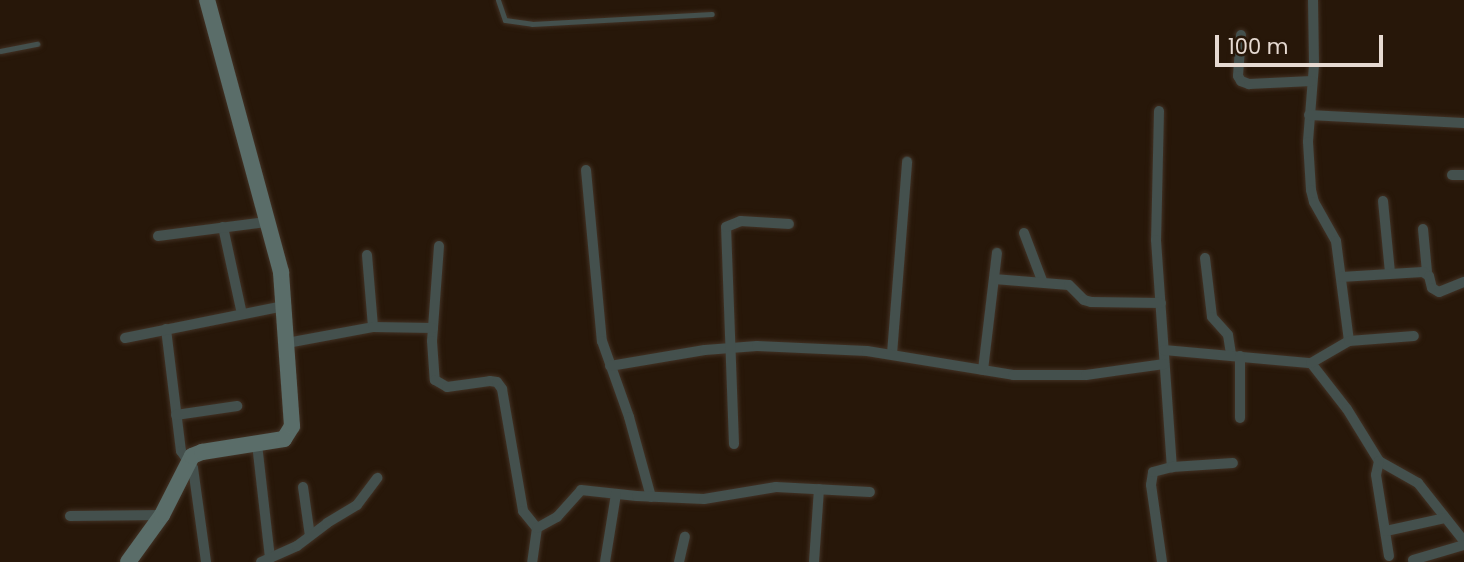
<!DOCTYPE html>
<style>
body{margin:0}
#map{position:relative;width:1464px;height:562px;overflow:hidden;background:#271709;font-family:Poppins,sans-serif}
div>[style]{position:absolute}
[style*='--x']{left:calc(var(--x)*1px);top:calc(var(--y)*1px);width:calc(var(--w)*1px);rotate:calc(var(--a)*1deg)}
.roads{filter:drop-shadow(0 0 2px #423225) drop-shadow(0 0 2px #423225)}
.lane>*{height:5px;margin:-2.5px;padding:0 2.5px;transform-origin:2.5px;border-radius:2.5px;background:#44504d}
.street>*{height:10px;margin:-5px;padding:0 5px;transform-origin:5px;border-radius:5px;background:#44504d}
.secondary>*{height:16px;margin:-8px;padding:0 8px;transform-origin:8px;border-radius:8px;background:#5a6d69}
span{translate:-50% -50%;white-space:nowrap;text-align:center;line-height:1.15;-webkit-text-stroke:7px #271709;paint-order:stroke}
.scale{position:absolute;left:1215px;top:35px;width:168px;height:32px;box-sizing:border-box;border:4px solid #e6dad2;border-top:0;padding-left:9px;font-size:21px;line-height:24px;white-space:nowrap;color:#e6dad2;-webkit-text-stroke:5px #271709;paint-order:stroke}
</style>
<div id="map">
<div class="roads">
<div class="lane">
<i style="--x:498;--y:0;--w:21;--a:71"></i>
<i style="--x:505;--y:20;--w:27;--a:8"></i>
<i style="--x:532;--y:24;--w:180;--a:-3.2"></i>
<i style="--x:0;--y:51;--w:38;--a:-11"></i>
</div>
<div class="street">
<i style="--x:1313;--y:0;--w:65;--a:89.1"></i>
<i style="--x:1314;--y:65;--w:77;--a:94.5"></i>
<i style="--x:1308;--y:142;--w:48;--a:86.4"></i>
<i style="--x:1311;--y:190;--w:12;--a:76"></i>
<i style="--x:1314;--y:202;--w:45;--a:60.6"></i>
<i style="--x:1336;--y:241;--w:101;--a:82.6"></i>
<i style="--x:1241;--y:35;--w:41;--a:94.2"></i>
<i style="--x:1238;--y:76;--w:6;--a:59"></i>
<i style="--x:1241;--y:81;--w:9;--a:21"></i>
<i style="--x:1249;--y:84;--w:63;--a:-2.7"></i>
<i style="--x:1159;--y:111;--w:129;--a:91.3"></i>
<i style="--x:1156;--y:240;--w:228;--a:86"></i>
<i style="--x:1309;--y:115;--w:155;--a:3"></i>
<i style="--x:586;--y:170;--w:172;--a:84.7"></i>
<i style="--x:602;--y:341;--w:81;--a:70.4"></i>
<i style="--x:629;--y:417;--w:83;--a:74.6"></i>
<i style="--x:1452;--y:175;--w:12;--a:0"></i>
<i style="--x:1383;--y:201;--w:72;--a:84.4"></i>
<i style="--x:223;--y:227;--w:89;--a:77.7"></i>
<i style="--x:1423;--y:229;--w:43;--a:84.7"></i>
<i style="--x:1024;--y:233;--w:53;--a:69.2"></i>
<i style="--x:158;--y:236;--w:109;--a:-7.4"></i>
<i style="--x:439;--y:246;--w:95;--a:94.2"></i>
<i style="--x:432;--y:341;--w:39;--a:86"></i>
<i style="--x:435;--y:380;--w:14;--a:30"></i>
<i style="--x:447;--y:387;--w:43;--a:-7.9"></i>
<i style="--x:490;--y:381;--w:7;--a:8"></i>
<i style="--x:497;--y:382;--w:9;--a:54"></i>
<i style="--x:502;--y:389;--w:124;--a:80.2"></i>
<i style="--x:523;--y:511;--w:22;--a:51"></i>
<i style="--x:537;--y:528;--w:34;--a:98"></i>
<i style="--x:367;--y:255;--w:72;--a:85.2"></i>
<i style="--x:1205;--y:258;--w:59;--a:83.2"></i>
<i style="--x:1212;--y:317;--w:24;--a:48"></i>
<i style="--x:1228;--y:335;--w:20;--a:81"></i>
<i style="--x:1341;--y:277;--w:82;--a:-3.5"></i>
<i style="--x:1423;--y:272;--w:7;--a:34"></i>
<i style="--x:1429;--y:276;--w:12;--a:76"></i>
<i style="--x:1432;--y:288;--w:8;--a:30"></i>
<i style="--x:1439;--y:292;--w:27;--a:-22"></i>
<i style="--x:994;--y:279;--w:75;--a:4.6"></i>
<i style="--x:1069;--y:285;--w:21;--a:45"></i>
<i style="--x:1084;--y:300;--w:7;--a:16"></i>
<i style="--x:1091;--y:302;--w:70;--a:0.8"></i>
<i style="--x:166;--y:329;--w:123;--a:83"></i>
<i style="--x:181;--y:451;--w:21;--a:55"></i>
<i style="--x:193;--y:468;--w:95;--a:82.1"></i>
<i style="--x:125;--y:338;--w:162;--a:-11.4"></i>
<i style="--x:287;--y:343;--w:87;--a:-10.5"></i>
<i style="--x:373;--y:327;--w:60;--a:1"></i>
<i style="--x:1164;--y:350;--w:148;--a:5.1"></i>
<i style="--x:1311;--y:363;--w:58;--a:52"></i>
<i style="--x:1347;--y:409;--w:61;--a:58.4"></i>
<i style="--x:1379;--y:461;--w:45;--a:29.4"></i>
<i style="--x:1418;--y:483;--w:74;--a:51.6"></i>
<i style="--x:892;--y:354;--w:193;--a:-85.5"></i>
<i style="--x:1311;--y:363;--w:44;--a:-30.1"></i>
<i style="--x:1349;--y:341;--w:65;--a:-4.4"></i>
<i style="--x:610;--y:366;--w:96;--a:-9.6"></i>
<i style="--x:705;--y:350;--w:52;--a:-4.4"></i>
<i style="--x:757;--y:346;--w:110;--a:2.6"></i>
<i style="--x:867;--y:351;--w:148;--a:9.3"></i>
<i style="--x:1013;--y:375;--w:73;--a:0"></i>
<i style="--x:1086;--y:375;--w:79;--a:-8"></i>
<i style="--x:983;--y:370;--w:118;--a:-83.2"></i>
<i style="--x:176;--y:415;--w:62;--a:-8.4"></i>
<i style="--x:1240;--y:418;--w:62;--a:-90"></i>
<i style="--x:257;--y:444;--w:115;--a:83.5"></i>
<i style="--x:734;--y:444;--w:217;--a:-92.1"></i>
<i style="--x:726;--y:227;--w:16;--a:-22"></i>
<i style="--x:741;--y:221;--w:48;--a:3.6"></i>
<i style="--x:1379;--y:461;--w:14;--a:102"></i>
<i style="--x:1376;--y:475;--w:82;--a:80.9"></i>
<i style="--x:303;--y:487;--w:49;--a:81.9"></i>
<i style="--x:70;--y:516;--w:92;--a:-0.6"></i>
<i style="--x:537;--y:528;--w:23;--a:-29"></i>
<i style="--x:557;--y:517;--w:36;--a:-48"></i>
<i style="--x:581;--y:490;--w:56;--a:6.1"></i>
<i style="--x:637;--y:496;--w:67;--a:2.6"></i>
<i style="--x:704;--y:499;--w:73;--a:-9.5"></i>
<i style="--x:776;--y:487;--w:94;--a:3"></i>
<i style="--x:1386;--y:531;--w:60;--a:-12.4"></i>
<i style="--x:1413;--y:560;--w:53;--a:-16.4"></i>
<i style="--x:261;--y:562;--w:39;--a:-24"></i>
<i style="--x:297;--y:546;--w:38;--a:-37"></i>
<i style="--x:327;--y:523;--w:35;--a:-31"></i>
<i style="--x:357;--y:505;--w:34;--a:-53"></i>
<i style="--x:605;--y:562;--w:69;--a:-80.8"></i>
<i style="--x:679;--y:562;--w:26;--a:-77"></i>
<i style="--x:814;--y:562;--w:73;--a:-86.1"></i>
<i style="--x:1162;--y:562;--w:78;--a:-98.1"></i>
<i style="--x:1151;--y:485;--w:13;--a:-81"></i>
<i style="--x:1153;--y:472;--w:20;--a:-15"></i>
<i style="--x:1172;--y:467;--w:61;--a:-3.8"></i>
</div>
<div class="secondary">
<i style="--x:128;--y:562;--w:58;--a:-54.1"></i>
<i style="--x:162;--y:515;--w:66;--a:-63"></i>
<i style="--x:192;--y:456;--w:11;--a:-22"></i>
<i style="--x:202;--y:452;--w:83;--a:-9"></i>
<i style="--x:284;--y:439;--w:15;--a:-58"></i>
<i style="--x:292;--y:426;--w:154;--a:-94.1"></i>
<i style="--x:281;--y:272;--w:282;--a:-105.2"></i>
</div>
</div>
<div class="scale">100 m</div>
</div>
